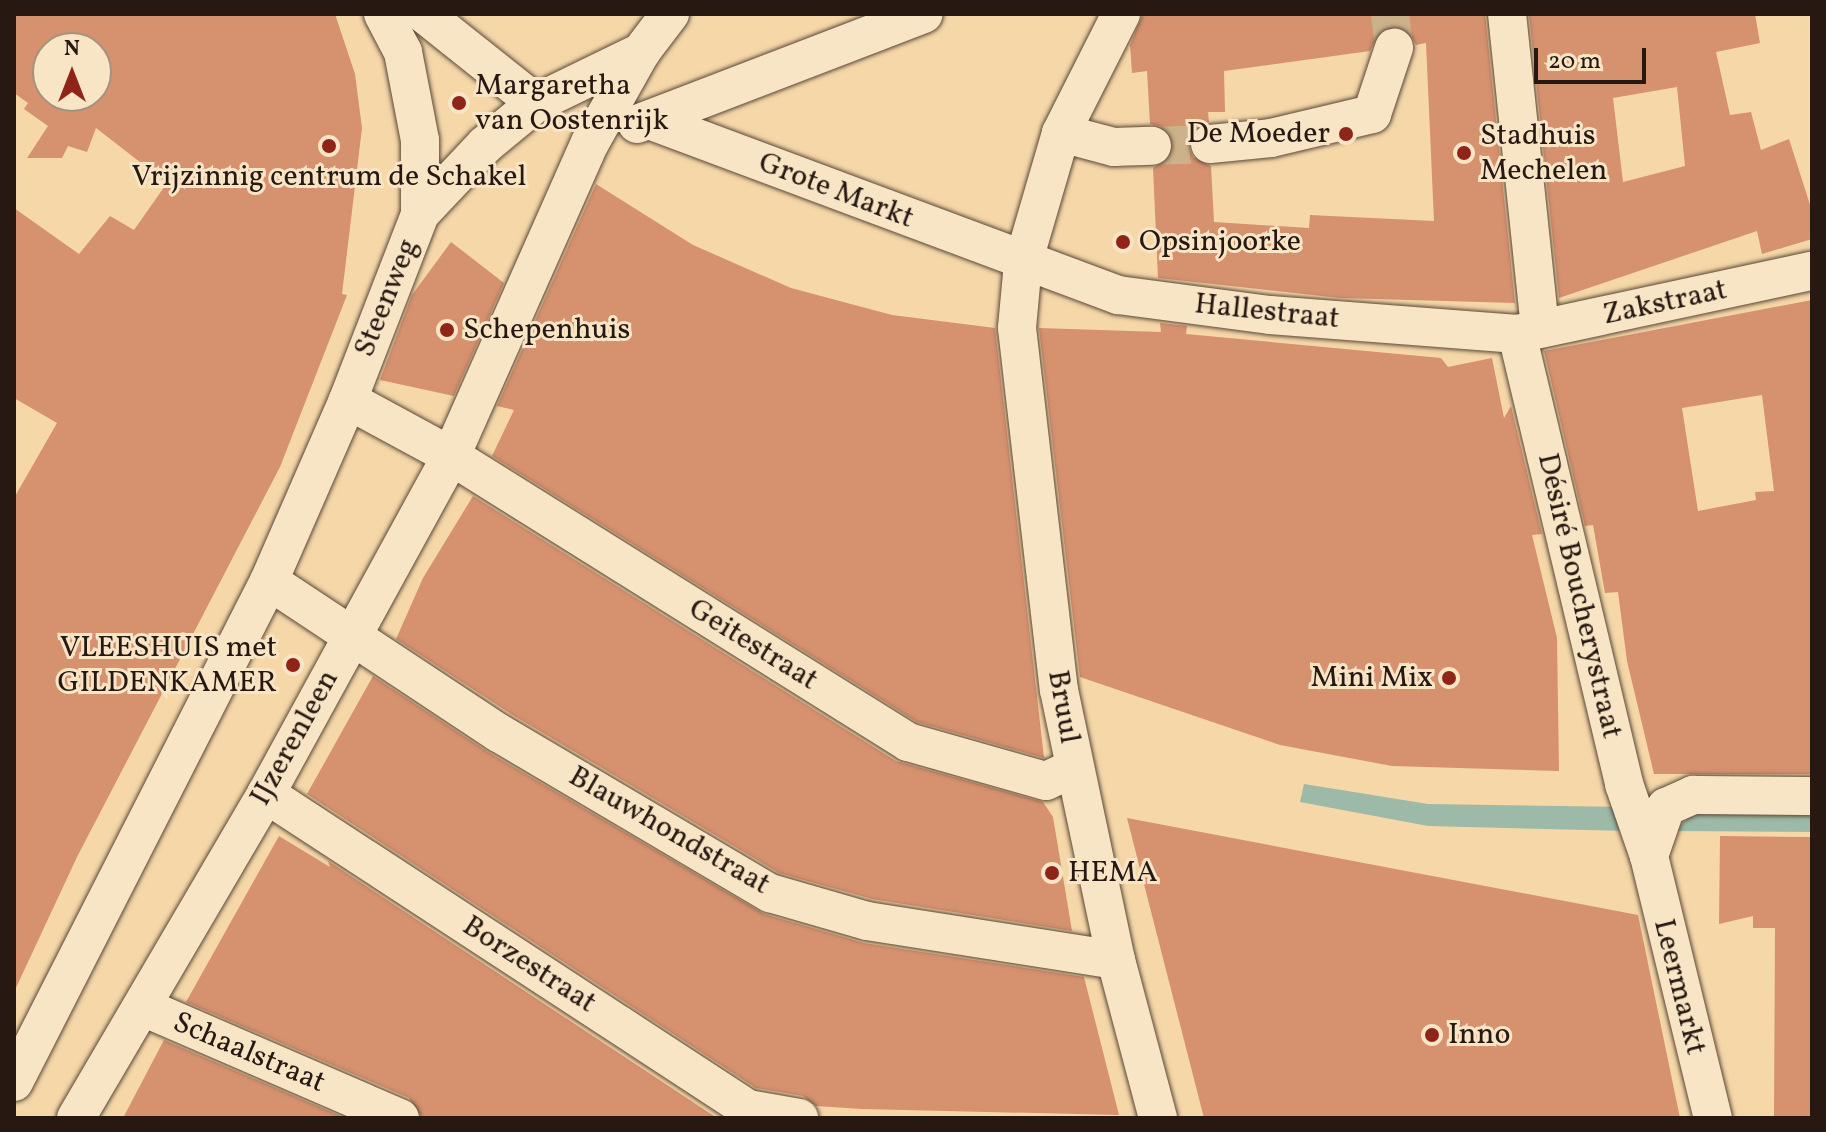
<!DOCTYPE html>
<meta charset="utf-8">
<style>
body{margin:0}
#map{position:relative;width:1826px;height:1132px;overflow:hidden;background:#f5d7a8;font-family:Vollkorn,serif}
div>[style]{position:absolute}
[style*='--x']{left:calc(var(--x)*1px);top:calc(var(--y)*1px);width:calc(var(--w)*1px);rotate:calc(var(--a)*1deg)}
.water>*{inset:0;background:#9cbaa7}
.building>*{inset:0;background:#d6916f}
.minor-tunnel>*{height:38px;margin-top:-19px;transform-origin:0;background:repeating-linear-gradient(90deg,#ccb18a 0 38px,transparent 0 57px)}
.roads{filter:drop-shadow(0 0 2px #5a4838) drop-shadow(0 0 2px #5a4838)}
.minor>*{height:38px;margin:-19px;padding:0 19px;transform-origin:19px;border-radius:19px;background:#f8e5c6}
.dots>*{width:22px;height:22px;translate:-50% -50%;box-sizing:border-box;border:4px solid #f8e5c6;border-radius:50%}
span{translate:-50% -50%;white-space:nowrap;text-align:center;line-height:1.15;-webkit-text-stroke:6px #f8e5c6;paint-order:stroke}
.poi-label{font-size:30px;color:#271912}
.left{translate:0 -50%;text-align:left}
.right{translate:-100% -50%;text-align:right}
.street-label{font-size:30px;color:#271912}
.frame{position:absolute;inset:0;border:16px solid #271912;pointer-events:none}
.north{position:absolute;left:32px;top:32px;width:80px;height:80px;box-sizing:border-box;background:#f8e5c6;border:2px solid #a4937e;border-radius:50%;rotate:0deg;font-size:22px;font-weight:700;line-height:32px;text-align:center;color:#271912}
.north::after{content:'';display:block;margin:auto;width:28px;height:36px;background:#8f2418;clip-path:polygon(50% 0,100% 100%,50% 72%,0 100%)}
.scale{position:absolute;left:1534px;top:48px;width:112px;height:36px;box-sizing:border-box;border:4px solid #271912;border-top:0;padding-left:10px;font-size:24px;line-height:28px;white-space:nowrap;color:#271912;-webkit-text-stroke:6px #f8e5c6;paint-order:stroke}
</style>
<div id="map">
<div class="water">
<i style="clip-path:polygon(1304px 784px,1428px 804px,1628px 807px,1627px 831px,1428px 826px,1300px 802px)"></i>
<i style="clip-path:polygon(1697px 809px,1812px 810px,1812px 832px,1675px 831px)"></i>
</div>
<div class="building">
<i style="clip-path:polygon(evenodd,14px 14px,335px 14px,355px 74px,362px 128px,342px 294px,347px 295px,280px 467px,77px 857px,14px 992px,14px 498px,57px 423px,14px 398px,14px 208px,79px 254px,110px 216px,134px 230px,167px 183px,96px 128px,87px 152px,68px 146px,62px 158px,27px 158px,48px 126px,24px 109px,28px 103px,14px 93px,14px 14px,48px 48px,96px 48px,96px 96px,48px 96px,48px 48px)"></i>
<i style="clip-path:polygon(evenodd,1143px 14px,1485px 14px,1515px 303px,1340px 298px,1158px 278px,1153px 168px,1171px 157px,1174px 145px,1163px 127px,1150px 124px,1147px 71px,1132px 73px,1130px 45px,1143px 14px,1390px 26px,1410px 33px,1416px 45px,1426px 43px,1434px 221px,1310px 215px,1309px 228px,1214px 222px,1211px 166px,1193px 157px,1188px 145px,1197px 127px,1209px 122px,1208px 112px,1225px 112px,1224px 71px,1370px 51px,1379px 32px,1390px 26px)"></i>
<i style="clip-path:polygon(evenodd,1529px 14px,1755px 14px,1760px 43px,1716px 52px,1730px 115px,1751px 112px,1761px 150px,1789px 139px,1812px 211px,1812px 239px,1762px 254px,1757px 231px,1559px 298px,1529px 14px,1677px 87px,1685px 166px,1623px 182px,1613px 98px,1677px 87px)"></i>
<i style="clip-path:polygon(596px 184px,693px 245px,791px 288px,892px 315px,995px 328px,1044px 758px,917px 722px,492px 456px,514px 410px,497px 406px)"></i>
<i style="clip-path:polygon(451px 242px,504px 283px,454px 396px,380px 380px,412px 295px)"></i>
<i style="clip-path:polygon(evenodd,1812px 300px,1812px 774px,1654px 774px,1627px 661px,1618px 592px,1605px 593px,1593px 525px,1585px 526px,1544px 351px,1812px 300px,1762px 395px,1774px 491px,1755px 492px,1756px 500px,1698px 511px,1682px 408px,1762px 395px)"></i>
<i style="clip-path:polygon(1160px 323px,1187px 326px,1186px 334px,1441px 358px,1448px 367px,1492px 358px,1504px 418px,1511px 406px,1542px 534px,1532px 535px,1557px 638px,1559px 771px,1392px 766px,1280px 745px,1080px 677px,1039px 328px,1161px 332px)"></i>
<i style="clip-path:polygon(473px 496px,896px 761px,1043px 802px,1053px 817px,1072px 931px,872px 899px,779px 873px,511px 714px,396px 639px,423px 578px)"></i>
<i style="clip-path:polygon(373px 676px,488px 752px,764px 914px,864px 943px,1084px 977px,1119px 1115px,862px 1109px,816px 1106px,803px 1096px,756px 1088px,307px 794px)"></i>
<i style="clip-path:polygon(1127px 818px,1638px 915px,1680px 1118px,1204px 1118px)"></i>
<i style="clip-path:polygon(279px 836px,330px 867px,328px 861px,717px 1118px,422px 1118px,409px 1098px,186px 1002px)"></i>
<i style="clip-path:polygon(1720px 836px,1812px 837px,1812px 1118px,1774px 1118px,1775px 928px,1753px 928px,1753px 916px,1719px 924px)"></i>
<i style="clip-path:polygon(164px 1040px,345px 1118px,123px 1118px)"></i>
</div>
<div class="minor-tunnel">
<i style="--x:1390;--y:14;--w:34;--a:83"></i>
<i style="--x:1152;--y:146;--w:58;--a:-2"></i>
</div>
<div class="roads">
<div class="minor">
<i style="--x:383;--y:14;--w:43;--a:62.2"></i>
<i style="--x:403;--y:52;--w:90;--a:79.1"></i>
<i style="--x:420;--y:140;--w:74;--a:90"></i>
<i style="--x:424;--y:14;--w:143;--a:38.5"></i>
<i style="--x:1121;--y:14;--w:133;--a:116.8"></i>
<i style="--x:1061;--y:133;--w:135;--a:106.3"></i>
<i style="--x:1023;--y:263;--w:65;--a:95.3"></i>
<i style="--x:1017;--y:328;--w:364;--a:83.4"></i>
<i style="--x:1059;--y:690;--w:276;--a:78.1"></i>
<i style="--x:1116;--y:960;--w:163;--a:75.1"></i>
<i style="--x:1507;--y:14;--w:316;--a:84"></i>
<i style="--x:649;--y:120;--w:501;--a:20.46"></i>
<i style="--x:1118;--y:295;--w:153;--a:7.5"></i>
<i style="--x:1270;--y:315;--w:248;--a:4.4"></i>
<i style="--x:1517;--y:334;--w:302;--a:-12.1"></i>
<i style="--x:637;--y:124;--w:307;--a:-21"></i>
<i style="--x:1061;--y:133;--w:55;--a:14.8"></i>
<i style="--x:1114;--y:147;--w:38;--a:-2"></i>
<i style="--x:1210;--y:144;--w:61;--a:-5.6"></i>
<i style="--x:1271;--y:138;--w:104;--a:-13.4"></i>
<i style="--x:1372;--y:114;--w:70;--a:-71.6"></i>
<i style="--x:1517;--y:334;--w:463;--a:76.6"></i>
<i style="--x:1624;--y:784;--w:76;--a:70.9"></i>
<i style="--x:1649;--y:856;--w:270;--a:76.3"></i>
<i style="--x:348;--y:400;--w:117;--a:28.5"></i>
<i style="--x:451;--y:456;--w:539;--a:32.04"></i>
<i style="--x:908;--y:742;--w:143;--a:15.8"></i>
<i style="--x:1046;--y:781;--w:31;--a:-25"></i>
<i style="--x:269;--y:581;--w:276;--a:33.5"></i>
<i style="--x:499;--y:733;--w:315;--a:30.6"></i>
<i style="--x:770;--y:893;--w:101;--a:16.1"></i>
<i style="--x:867;--y:921;--w:252;--a:8.9"></i>
<i style="--x:266;--y:794;--w:576;--a:33.17"></i>
<i style="--x:748;--y:1109;--w:52;--a:10"></i>
<i style="--x:1649;--y:856;--w:52;--a:-70.9"></i>
<i style="--x:1666;--y:807;--w:30;--a:-24"></i>
<i style="--x:1693;--y:795;--w:119;--a:0.5"></i>
<i style="--x:143;--y:1007;--w:280;--a:23.4"></i>
<i style="--x:14;--y:1082;--w:562;--a:-63.02"></i>
<i style="--x:269;--y:581;--w:197;--a:-66.4"></i>
<i style="--x:348;--y:400;--w:199;--a:-68.8"></i>
<i style="--x:420;--y:214;--w:95;--a:-46.7"></i>
<i style="--x:485;--y:145;--w:66;--a:-39.5"></i>
<i style="--x:536;--y:103;--w:117;--a:-25.9"></i>
<i style="--x:76;--y:1118;--w:376;--a:-59.6"></i>
<i style="--x:266;--y:794;--w:385;--a:-61.3"></i>
<i style="--x:451;--y:456;--w:342;--a:-66.1"></i>
<i style="--x:590;--y:143;--w:104;--a:-60.7"></i>
<i style="--x:641;--y:52;--w:48;--a:-52.7"></i>
</div>
</div>
<div class="dots">
<i style="left:459px;top:103px;background:#8f2418"></i>
<i style="left:1346px;top:134px;background:#8f2418"></i>
<i style="left:329px;top:146px;background:#8f2418"></i>
<i style="left:1464px;top:153px;background:#8f2418"></i>
<i style="left:1123px;top:242px;background:#8f2418"></i>
<i style="left:447px;top:330px;background:#8f2418"></i>
<i style="left:293px;top:665px;background:#8f2418"></i>
<i style="left:1449px;top:678px;background:#8f2418"></i>
<i style="left:1052px;top:873px;background:#8f2418"></i>
<i style="left:1432px;top:1035px;background:#8f2418"></i>
</div>
<div class="poi-label">
<span class="left" style="left:475px;top:103px">Margaretha<br>van Oostenrijk</span>
<span class="right" style="left:1330px;top:134px">De Moeder</span>
<span class="left" style="left:1480px;top:153px">Stadhuis<br>Mechelen</span>
<span style="left:329px;top:177px">Vrijzinnig centrum de Schakel</span>
<span class="left" style="left:1139px;top:242px">Opsinjoorke</span>
<span class="left" style="left:463px;top:330px">Schepenhuis</span>
<span class="right" style="left:277px;top:665px">VLEESHUIS met<br>GILDENKAMER</span>
<span class="right" style="left:1433px;top:678px">Mini Mix</span>
<span class="left" style="left:1068px;top:873px">HEMA</span>
<span class="left" style="left:1448px;top:1035px">Inno</span>
</div>
<div class="street-label">
<span style="left:836px;top:191px;rotate:21deg">Grote Markt</span>
<span style="left:387px;top:298px;rotate:-68deg">Steenweg</span>
<span style="left:1665px;top:303px;rotate:-12deg">Zakstraat</span>
<span style="left:1267px;top:312px;rotate:6deg">Hallestraat</span>
<span style="left:1579px;top:596px;rotate:77deg">Désiré Boucherystraat</span>
<span style="left:753px;top:645px;rotate:32deg">Geitestraat</span>
<span style="left:1063px;top:707px;rotate:80deg">Bruul</span>
<span style="left:295px;top:738px;rotate:-61deg">IJzerenleen</span>
<span style="left:669px;top:831px;rotate:30deg">Blauwhondstraat</span>
<span style="left:529px;top:965px;rotate:33deg">Borzestraat</span>
<span style="left:1679px;top:987px;rotate:76deg">Leermarkt</span>
<span style="left:249px;top:1053px;rotate:23deg">Schaalstraat</span>
</div>
<div class="frame"></div>
<div class="north">N</div>
<div class="scale">20 m</div>
</div>
